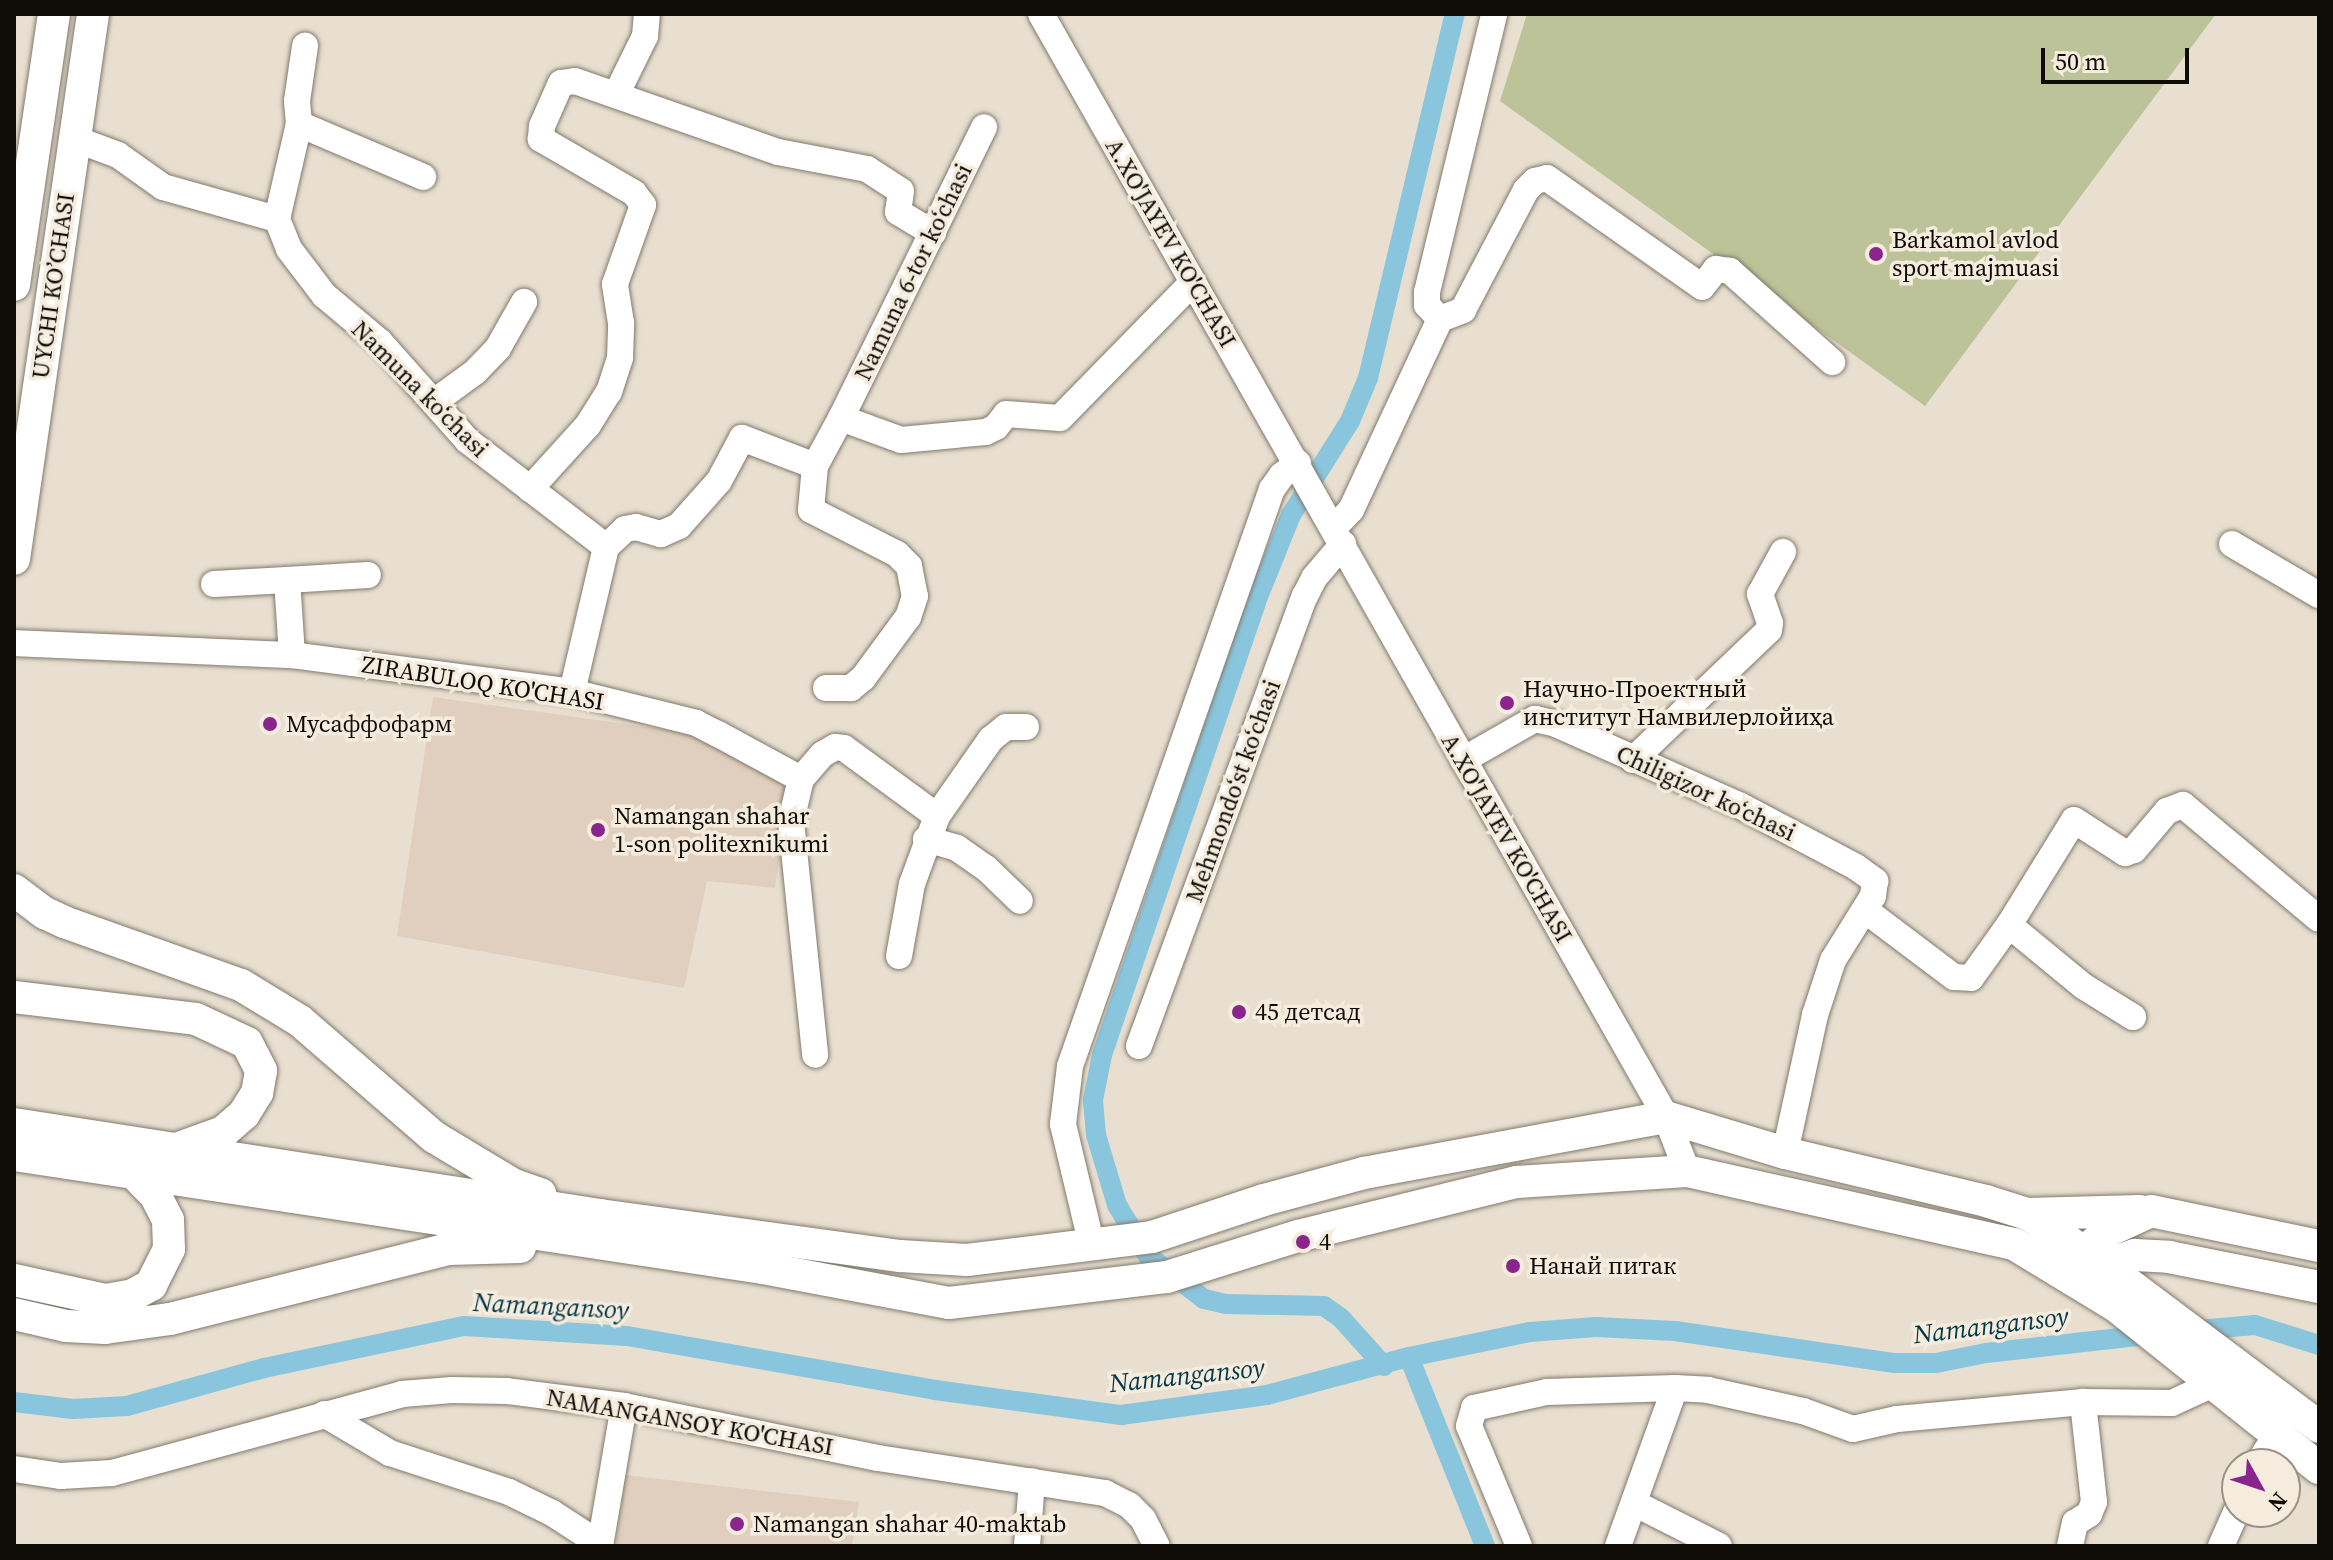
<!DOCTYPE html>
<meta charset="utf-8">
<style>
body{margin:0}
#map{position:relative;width:2333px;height:1560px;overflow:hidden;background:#e8dfd0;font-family:"Source Serif 4",serif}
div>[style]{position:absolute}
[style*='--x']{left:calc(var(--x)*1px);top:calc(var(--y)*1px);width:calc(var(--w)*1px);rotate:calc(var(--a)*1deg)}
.education>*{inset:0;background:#e0cfbe}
.green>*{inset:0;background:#bcc398}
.canal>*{height:20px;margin:-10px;padding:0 10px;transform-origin:10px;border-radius:10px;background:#89c6dd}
.roads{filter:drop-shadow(0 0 2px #827a6d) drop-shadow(0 0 2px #827a6d)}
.minor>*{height:26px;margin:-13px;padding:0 13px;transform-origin:13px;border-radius:13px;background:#fff}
.major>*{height:32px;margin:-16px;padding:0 16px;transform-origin:16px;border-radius:16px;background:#fff}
.dots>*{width:22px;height:22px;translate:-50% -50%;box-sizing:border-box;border:4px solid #f5ecdd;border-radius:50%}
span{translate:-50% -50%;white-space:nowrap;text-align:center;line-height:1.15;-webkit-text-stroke:7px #f5ecdd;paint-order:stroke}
.poi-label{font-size:24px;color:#0f0c08}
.left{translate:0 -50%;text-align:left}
.street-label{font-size:24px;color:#0f0c08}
.water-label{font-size:26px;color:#00394a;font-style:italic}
.frame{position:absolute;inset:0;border:16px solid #0f0c08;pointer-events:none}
.north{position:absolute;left:2221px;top:1448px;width:80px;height:80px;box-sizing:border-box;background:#f5ecdd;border:2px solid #999288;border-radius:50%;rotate:130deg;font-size:22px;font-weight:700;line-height:32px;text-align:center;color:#0f0c08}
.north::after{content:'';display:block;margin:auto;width:28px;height:36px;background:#89258d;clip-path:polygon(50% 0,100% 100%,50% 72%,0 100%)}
.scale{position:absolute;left:2041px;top:48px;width:148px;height:36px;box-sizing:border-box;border:4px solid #0f0c08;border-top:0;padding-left:10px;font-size:24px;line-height:28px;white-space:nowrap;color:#0f0c08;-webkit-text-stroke:6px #f5ecdd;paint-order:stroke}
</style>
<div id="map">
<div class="education">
<i style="clip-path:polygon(433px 697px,711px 736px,791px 780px,775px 888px,707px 881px,684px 988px,397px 936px)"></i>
<i style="clip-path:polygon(625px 1475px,859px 1502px,852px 1546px,616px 1546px)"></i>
</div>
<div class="green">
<i style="clip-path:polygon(1527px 14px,2216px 14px,1925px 406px,1500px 101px)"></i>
</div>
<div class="canal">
<i style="--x:2187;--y:1331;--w:68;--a:-5"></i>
<i style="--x:2255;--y:1325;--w:67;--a:17.4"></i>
<i style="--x:1409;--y:1357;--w:204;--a:68.1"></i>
<i style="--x:1384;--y:1366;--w:64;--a:-131.9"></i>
<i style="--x:1341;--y:1318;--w:21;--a:-145"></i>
<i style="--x:1324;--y:1306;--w:98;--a:-178.8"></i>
<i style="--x:1226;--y:1304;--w:23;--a:-167"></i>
<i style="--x:1204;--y:1299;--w:71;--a:-142.5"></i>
<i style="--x:1148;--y:1256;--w:60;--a:-121.3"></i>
<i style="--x:1117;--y:1205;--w:73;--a:-106.7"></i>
<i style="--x:1096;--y:1135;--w:35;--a:-95"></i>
<i style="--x:1093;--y:1100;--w:46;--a:-78.7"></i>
<i style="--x:1102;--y:1055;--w:489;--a:-71.2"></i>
<i style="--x:1260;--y:592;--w:83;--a:-68.1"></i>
<i style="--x:1291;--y:515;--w:111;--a:-57.9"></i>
<i style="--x:1350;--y:421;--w:47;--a:-67.3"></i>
<i style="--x:1368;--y:378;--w:374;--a:-76.6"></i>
<i style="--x:14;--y:1402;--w:59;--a:6.8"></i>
<i style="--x:73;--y:1409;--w:54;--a:-3.2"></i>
<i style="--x:127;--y:1406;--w:142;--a:-15.5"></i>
<i style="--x:264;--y:1368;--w:204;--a:-11.9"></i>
<i style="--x:464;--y:1326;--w:163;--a:3.5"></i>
<i style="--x:627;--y:1336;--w:313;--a:9.9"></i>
<i style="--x:935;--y:1390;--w:188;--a:7.7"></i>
<i style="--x:1121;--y:1415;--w:147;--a:-7.8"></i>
<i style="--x:1267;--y:1395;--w:147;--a:-15"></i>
<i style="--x:1409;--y:1357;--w:124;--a:-11.7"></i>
<i style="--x:1530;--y:1332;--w:66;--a:-4.3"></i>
<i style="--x:1596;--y:1327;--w:79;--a:2.9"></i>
<i style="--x:1675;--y:1331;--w:222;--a:8.3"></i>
<i style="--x:1895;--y:1363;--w:41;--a:0"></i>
<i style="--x:1936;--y:1363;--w:51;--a:-11.3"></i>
<i style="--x:1986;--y:1353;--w:170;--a:-6.4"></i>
</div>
<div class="roads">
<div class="minor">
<i style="--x:1041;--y:14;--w:1268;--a:60.46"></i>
<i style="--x:1666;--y:1117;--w:58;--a:68.7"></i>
<i style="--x:616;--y:95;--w:66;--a:-63.8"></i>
<i style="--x:645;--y:36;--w:22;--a:-85"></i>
<i style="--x:299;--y:124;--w:135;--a:23.1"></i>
<i style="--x:75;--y:139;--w:46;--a:20.4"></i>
<i style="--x:118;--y:155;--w:55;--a:35.4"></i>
<i style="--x:163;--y:187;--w:118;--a:15.7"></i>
<i style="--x:277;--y:219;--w:32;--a:68"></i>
<i style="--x:289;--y:249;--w:58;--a:52.7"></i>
<i style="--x:324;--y:295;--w:73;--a:40"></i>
<i style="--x:380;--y:342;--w:132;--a:48.4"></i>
<i style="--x:468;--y:441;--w:174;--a:37.5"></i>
<i style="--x:606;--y:547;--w:26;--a:-43"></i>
<i style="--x:625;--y:529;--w:11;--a:-10"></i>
<i style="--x:636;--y:527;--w:26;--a:16"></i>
<i style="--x:661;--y:534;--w:20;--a:-24"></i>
<i style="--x:679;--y:526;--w:60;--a:-48.4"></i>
<i style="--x:719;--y:481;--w:49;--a:-61.9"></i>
<i style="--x:742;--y:438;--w:78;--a:21"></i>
<i style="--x:815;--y:466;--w:55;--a:-61.6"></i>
<i style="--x:841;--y:418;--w:64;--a:20.1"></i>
<i style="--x:901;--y:440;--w:85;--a:-5.4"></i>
<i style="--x:986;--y:432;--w:11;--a:-27"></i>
<i style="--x:996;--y:427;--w:16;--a:-52"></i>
<i style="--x:1006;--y:414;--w:54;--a:4.2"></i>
<i style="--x:1060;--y:418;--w:190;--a:-45.6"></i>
<i style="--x:277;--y:219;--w:98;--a:-77"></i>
<i style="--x:299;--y:124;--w:23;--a:-95"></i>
<i style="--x:297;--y:101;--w:56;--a:-81.7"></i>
<i style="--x:1440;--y:319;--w:25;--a:-21"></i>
<i style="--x:1463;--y:310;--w:136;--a:-62.3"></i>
<i style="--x:1526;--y:190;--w:13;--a:-45"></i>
<i style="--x:1535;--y:181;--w:12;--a:-14"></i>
<i style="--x:1547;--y:178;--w:189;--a:35.1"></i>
<i style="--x:1702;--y:287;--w:23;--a:-52"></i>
<i style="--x:1716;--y:269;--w:14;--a:8"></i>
<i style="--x:1730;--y:271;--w:137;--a:41.7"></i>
<i style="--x:434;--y:402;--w:51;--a:-36.2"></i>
<i style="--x:475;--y:372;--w:33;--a:-46"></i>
<i style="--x:498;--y:348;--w:53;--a:-60.5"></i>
<i style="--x:841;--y:418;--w:324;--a:-63.8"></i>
<i style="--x:815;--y:466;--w:44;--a:95.2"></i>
<i style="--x:811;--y:510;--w:97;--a:27.1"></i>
<i style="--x:897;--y:554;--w:17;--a:45"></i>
<i style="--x:909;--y:566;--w:31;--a:79"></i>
<i style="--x:915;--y:596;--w:22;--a:108"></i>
<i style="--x:908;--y:617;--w:76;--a:126.4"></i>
<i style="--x:863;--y:678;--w:16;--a:140"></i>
<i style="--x:851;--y:688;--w:25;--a:180"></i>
<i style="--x:530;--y:489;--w:86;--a:-47.8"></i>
<i style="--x:588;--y:425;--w:39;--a:-58"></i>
<i style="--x:609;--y:392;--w:36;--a:-72"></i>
<i style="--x:620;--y:358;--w:35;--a:-88"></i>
<i style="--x:621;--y:323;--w:39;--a:-99"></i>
<i style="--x:615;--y:284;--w:84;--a:-70.5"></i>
<i style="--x:643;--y:205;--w:15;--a:-127"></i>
<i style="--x:634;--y:193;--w:108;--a:-149.9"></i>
<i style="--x:541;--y:139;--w:13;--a:-86"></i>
<i style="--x:542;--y:126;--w:47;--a:-66.2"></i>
<i style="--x:561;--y:83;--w:14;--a:-8"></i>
<i style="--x:575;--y:81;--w:215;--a:19.3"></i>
<i style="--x:778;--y:152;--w:91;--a:10.8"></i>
<i style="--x:867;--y:169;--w:40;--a:32.9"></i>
<i style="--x:901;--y:191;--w:21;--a:98"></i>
<i style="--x:898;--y:212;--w:41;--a:31"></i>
<i style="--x:1334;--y:528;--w:25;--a:-47"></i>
<i style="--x:1351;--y:510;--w:211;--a:-65"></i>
<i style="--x:1440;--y:319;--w:19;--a:-133"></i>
<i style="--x:1427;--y:305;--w:13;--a:-90"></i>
<i style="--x:1427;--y:292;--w:286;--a:-76.4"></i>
<i style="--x:2232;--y:544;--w:101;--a:30.4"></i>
<i style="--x:214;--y:584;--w:73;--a:-3.1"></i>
<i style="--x:14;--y:643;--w:278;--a:2.5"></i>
<i style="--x:292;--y:655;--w:282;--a:7.5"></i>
<i style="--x:572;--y:692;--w:128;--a:14"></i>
<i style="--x:696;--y:723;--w:25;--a:27"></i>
<i style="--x:718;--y:734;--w:94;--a:28.5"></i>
<i style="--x:801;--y:779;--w:43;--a:103.4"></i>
<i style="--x:791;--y:821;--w:235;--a:84.1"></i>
<i style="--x:292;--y:655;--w:75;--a:-93.8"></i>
<i style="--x:287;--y:580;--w:81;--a:-3.5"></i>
<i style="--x:572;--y:692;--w:149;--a:-76.8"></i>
<i style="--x:1463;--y:760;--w:83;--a:-29.7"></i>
<i style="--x:1535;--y:719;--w:22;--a:13"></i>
<i style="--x:1556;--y:724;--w:200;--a:23.9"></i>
<i style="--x:1739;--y:805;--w:132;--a:27.9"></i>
<i style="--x:1856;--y:867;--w:24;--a:36"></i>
<i style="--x:1875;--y:881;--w:15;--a:98"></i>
<i style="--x:1873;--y:896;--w:75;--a:122"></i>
<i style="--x:1833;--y:960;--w:58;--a:108.1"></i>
<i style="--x:1815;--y:1015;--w:141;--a:102.3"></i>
<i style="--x:1633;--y:760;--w:188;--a:-43.7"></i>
<i style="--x:1769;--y:630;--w:7;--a:-82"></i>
<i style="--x:1770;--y:623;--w:31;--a:-109"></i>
<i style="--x:1760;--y:594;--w:48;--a:-61.3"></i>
<i style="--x:801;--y:779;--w:33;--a:-49"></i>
<i style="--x:823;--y:754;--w:14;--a:-30"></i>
<i style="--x:835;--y:747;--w:9;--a:6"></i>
<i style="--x:844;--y:748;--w:115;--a:36.2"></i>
<i style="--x:926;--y:839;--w:32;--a:16"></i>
<i style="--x:957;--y:848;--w:35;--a:35"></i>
<i style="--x:986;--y:868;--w:47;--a:44.1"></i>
<i style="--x:1865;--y:910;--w:111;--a:37"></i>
<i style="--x:1954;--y:977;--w:17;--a:3"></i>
<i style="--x:1971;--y:978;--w:65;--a:-54.4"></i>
<i style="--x:2009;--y:925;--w:123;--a:-58.2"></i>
<i style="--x:2074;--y:820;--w:61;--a:32.9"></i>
<i style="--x:2125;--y:853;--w:9;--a:-18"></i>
<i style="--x:2134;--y:850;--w:51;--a:-49.8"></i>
<i style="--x:2167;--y:811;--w:17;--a:-21"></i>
<i style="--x:2183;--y:805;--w:177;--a:40"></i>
<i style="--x:2009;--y:925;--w:96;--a:39.5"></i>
<i style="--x:2083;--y:986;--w:59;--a:31.8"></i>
<i style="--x:899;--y:956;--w:73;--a:-79.8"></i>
<i style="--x:912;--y:884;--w:72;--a:-69.8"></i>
<i style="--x:937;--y:816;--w:94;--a:-55"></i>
<i style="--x:991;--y:739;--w:19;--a:-39"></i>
<i style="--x:1006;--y:727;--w:20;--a:0"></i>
<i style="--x:1139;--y:1046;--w:480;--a:-69.8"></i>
<i style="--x:1305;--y:596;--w:20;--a:-63"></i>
<i style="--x:1314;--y:578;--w:45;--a:-49.5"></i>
<i style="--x:1092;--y:1246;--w:125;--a:-103.4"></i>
<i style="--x:1063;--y:1124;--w:58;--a:-83.1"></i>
<i style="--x:1070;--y:1066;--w:611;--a:-70.71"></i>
<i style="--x:1272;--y:489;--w:17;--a:-54"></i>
<i style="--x:1282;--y:475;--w:20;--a:-37"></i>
<i style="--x:324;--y:1414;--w:77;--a:30.6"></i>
<i style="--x:390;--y:1453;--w:125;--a:18.1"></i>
<i style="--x:509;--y:1492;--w:48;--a:26"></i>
<i style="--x:552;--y:1513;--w:57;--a:32.9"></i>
<i style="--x:2258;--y:1464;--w:36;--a:-58"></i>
<i style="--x:14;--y:1469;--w:48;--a:8.5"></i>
<i style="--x:61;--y:1476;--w:51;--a:-3.4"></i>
<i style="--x:112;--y:1473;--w:301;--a:-15.2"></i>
<i style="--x:402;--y:1394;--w:50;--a:-4.6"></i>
<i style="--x:452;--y:1390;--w:55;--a:1"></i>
<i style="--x:507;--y:1391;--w:118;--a:7.3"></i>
<i style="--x:624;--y:1406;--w:259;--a:11.6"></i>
<i style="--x:878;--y:1458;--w:230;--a:8.8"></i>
<i style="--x:1105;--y:1493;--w:27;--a:27"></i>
<i style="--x:1129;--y:1505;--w:20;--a:45"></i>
<i style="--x:1143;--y:1519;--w:30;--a:63"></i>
<i style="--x:1634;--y:1503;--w:95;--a:26.8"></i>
<i style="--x:600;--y:1546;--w:142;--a:-80.3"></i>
<i style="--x:1027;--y:1546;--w:65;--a:-85.6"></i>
<i style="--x:1519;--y:1546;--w:130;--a:-112.6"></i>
<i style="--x:1469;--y:1426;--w:19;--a:-74"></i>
<i style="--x:1474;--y:1408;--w:75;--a:-12.4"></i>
<i style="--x:1547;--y:1392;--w:128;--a:-1.8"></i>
<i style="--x:1618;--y:1546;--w:168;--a:-70.2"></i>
<i style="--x:1675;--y:1388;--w:33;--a:3"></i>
<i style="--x:1708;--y:1390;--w:97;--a:12.5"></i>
<i style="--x:1803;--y:1411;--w:53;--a:19.8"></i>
<i style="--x:1853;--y:1429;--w:45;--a:-12.8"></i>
<i style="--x:1897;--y:1419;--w:187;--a:-5.2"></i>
<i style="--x:2083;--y:1402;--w:89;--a:0.6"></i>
<i style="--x:2172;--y:1403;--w:47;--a:-24.9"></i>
<i style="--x:2070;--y:1546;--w:24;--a:-78"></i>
<i style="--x:2075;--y:1523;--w:17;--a:-33"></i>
<i style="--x:2089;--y:1514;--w:13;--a:-67"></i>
<i style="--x:2094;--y:1502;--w:101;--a:-96.3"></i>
<i style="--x:2221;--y:1546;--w:39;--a:-66"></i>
</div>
<div class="major">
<i style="--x:14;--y:285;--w:274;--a:-81.6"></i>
<i style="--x:14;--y:559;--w:551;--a:-81.75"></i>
<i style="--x:14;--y:890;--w:39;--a:37"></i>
<i style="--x:45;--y:913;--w:21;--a:25"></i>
<i style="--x:64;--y:922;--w:188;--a:19.6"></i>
<i style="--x:241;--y:985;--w:69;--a:31.4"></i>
<i style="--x:300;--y:1021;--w:177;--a:40.9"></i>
<i style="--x:434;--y:1137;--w:93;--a:31"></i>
<i style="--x:514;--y:1185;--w:28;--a:19"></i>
<i style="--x:14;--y:997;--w:183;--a:6.9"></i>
<i style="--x:196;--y:1019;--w:56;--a:25.2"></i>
<i style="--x:247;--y:1043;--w:31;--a:63"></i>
<i style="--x:261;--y:1071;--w:22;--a:100"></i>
<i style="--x:257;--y:1093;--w:25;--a:122"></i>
<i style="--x:244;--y:1114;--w:28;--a:139"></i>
<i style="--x:223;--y:1132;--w:47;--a:160"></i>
<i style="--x:14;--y:1124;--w:593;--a:8.83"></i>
<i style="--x:600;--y:1215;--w:303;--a:7.8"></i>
<i style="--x:900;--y:1256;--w:67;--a:3.4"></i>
<i style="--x:967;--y:1260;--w:186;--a:-7.1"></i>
<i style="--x:1152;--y:1237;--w:118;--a:-18.3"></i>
<i style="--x:1264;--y:1200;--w:104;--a:-15.1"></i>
<i style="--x:1364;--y:1173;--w:307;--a:-10.5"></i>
<i style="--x:1666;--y:1117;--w:124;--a:16.8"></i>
<i style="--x:1785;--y:1153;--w:207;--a:13.4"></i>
<i style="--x:1986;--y:1201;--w:43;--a:17.6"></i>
<i style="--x:2027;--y:1214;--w:90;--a:33.7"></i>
<i style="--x:2102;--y:1264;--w:271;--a:36.9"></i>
<i style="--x:14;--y:1155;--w:757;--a:8.58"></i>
<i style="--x:763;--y:1268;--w:189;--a:10.7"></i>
<i style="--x:949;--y:1303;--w:220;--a:-6.8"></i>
<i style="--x:1167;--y:1277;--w:137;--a:-17.4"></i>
<i style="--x:1298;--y:1236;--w:226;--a:-13.9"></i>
<i style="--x:1517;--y:1182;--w:170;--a:-3.7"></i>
<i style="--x:1687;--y:1171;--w:335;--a:12.6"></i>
<i style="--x:2014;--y:1244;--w:119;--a:31.3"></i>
<i style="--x:2116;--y:1306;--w:260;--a:38.6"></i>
<i style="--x:2027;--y:1214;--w:113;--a:-1.5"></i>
<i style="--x:2077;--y:1271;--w:20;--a:-70"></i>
<i style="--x:2084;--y:1252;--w:32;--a:-41"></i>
<i style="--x:2108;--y:1231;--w:47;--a:-24.9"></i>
<i style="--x:2151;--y:1211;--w:172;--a:11.8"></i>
<i style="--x:2090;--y:1271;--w:48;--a:-19.6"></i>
<i style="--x:2135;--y:1255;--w:34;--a:3"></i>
<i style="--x:2169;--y:1257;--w:153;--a:11.3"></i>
<i style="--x:14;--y:1280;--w:94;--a:12.3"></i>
<i style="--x:106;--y:1300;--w:27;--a:-10"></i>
<i style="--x:133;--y:1295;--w:21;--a:-29"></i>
<i style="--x:151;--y:1285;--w:40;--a:-63.4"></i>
<i style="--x:169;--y:1249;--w:29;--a:-92"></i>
<i style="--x:168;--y:1220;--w:28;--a:-117"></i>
<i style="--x:155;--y:1195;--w:29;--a:-134"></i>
<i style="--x:14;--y:1314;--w:53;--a:13"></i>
<i style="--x:66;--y:1326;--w:39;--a:3"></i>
<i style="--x:105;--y:1328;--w:66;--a:-7.9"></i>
<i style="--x:170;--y:1319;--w:287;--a:-14.1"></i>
<i style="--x:448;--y:1249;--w:72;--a:-1.6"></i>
</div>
</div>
<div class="dots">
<i style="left:1876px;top:254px;background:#89258d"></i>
<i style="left:1507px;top:703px;background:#89258d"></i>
<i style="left:270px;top:724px;background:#89258d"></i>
<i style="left:598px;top:830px;background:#89258d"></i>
<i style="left:1239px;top:1012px;background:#89258d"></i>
<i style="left:1303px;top:1242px;background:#89258d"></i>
<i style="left:1513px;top:1266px;background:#89258d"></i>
<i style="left:737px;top:1524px;background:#89258d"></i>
</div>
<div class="poi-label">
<span class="left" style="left:1892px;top:254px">Barkamol avlod<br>sport majmuasi</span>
<span class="left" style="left:1523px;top:703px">Научно-Проектный<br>институт Намвилерлойиҳа</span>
<span class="left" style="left:286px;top:724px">Мусаффофарм</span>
<span class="left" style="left:614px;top:830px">Namangan shahar<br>1-son politexnikumi</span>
<span class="left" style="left:1255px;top:1012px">45 детсад</span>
<span class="left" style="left:1319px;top:1242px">4</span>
<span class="left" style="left:1529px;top:1266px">Нанай питак</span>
<span class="left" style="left:753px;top:1524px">Namangan shahar 40-maktab</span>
</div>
<div class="street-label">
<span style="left:1171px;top:243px;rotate:60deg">A.XO'JAYEV KO'CHASI</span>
<span style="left:913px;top:272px;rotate:-64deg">Namuna 6-tor koʻchasi</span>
<span style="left:53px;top:286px;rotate:-82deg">UYCHI KO’CHASI</span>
<span style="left:420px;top:389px;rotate:45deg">Namuna koʻchasi</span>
<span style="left:483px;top:683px;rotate:9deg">ZIRABULOQ KO'CHASI</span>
<span style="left:1233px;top:791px;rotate:-70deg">Mehmondoʻst koʻchasi</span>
<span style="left:1706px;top:793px;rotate:25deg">Chiligizor koʻchasi</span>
<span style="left:1507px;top:838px;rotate:60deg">A.XO'JAYEV KO'CHASI</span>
<span style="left:690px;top:1422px;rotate:10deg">NAMANGANSOY KO'CHASI</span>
</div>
<div class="water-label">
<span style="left:551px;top:1307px;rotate:3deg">Namangansoy</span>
<span style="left:1991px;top:1326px;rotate:-7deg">Namangansoy</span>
<span style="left:1187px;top:1376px;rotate:-6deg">Namangansoy</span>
</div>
<div class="frame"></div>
<div class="north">N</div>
<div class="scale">50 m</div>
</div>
